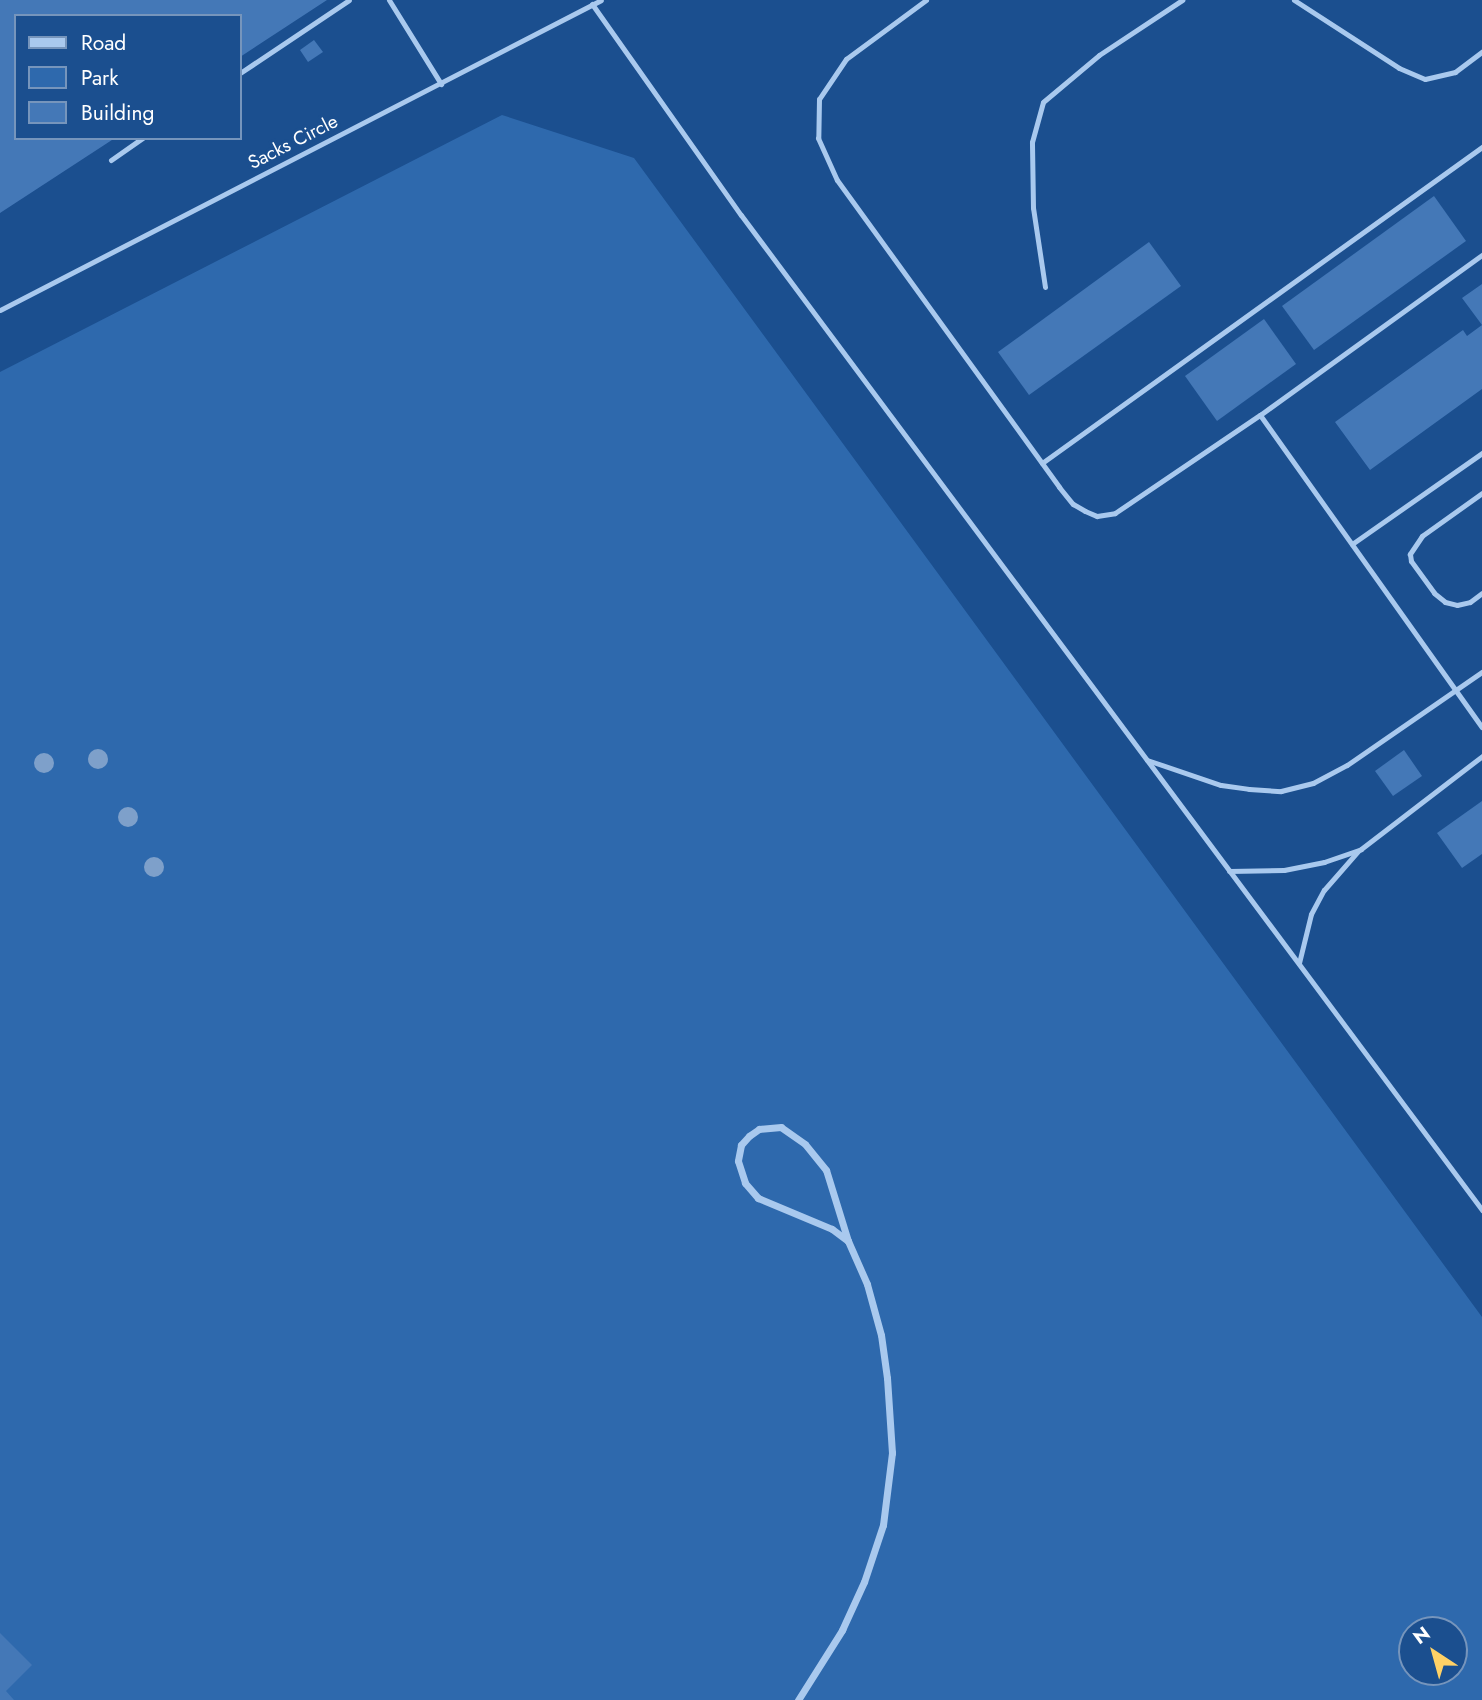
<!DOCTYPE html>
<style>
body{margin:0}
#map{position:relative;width:1482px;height:1700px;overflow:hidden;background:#1b4f8f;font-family:Jost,sans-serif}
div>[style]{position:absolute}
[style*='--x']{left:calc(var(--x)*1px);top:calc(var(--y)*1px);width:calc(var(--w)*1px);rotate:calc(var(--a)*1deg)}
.green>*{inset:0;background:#2e69ad}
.building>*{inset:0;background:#4478b7}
.service>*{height:5px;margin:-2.5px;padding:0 2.5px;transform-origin:2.5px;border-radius:2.5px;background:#a9c9ee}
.minor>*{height:7px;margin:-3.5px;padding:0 3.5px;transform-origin:3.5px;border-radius:3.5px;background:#a9c9ee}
.trees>*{width:20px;height:20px;margin:-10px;border-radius:50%;background:#7ea0ca}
span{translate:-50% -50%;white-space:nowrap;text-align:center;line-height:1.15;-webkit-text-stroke:6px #1b4f8f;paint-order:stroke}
.street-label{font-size:19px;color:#fff}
.legend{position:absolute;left:14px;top:14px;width:228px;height:126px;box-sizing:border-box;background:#1b4f8f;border:2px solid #7695bc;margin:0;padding:9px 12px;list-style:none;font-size:21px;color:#fff}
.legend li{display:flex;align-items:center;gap:14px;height:35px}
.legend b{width:35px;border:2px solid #7695bc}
.north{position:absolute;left:1398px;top:1616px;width:70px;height:70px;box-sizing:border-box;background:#1b4f8f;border:2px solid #7695bc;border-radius:50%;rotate:324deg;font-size:19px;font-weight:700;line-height:28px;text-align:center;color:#fff}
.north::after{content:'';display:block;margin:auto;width:24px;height:32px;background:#ffd166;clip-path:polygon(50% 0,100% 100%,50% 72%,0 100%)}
</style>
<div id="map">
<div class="green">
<i style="clip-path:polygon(evenodd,502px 115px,634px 158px,1482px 1317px,1482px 1700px,0 1700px,0 372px,502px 115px,1412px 1630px,1454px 1630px,1454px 1672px,1412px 1672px,1412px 1630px)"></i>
</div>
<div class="building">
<i style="clip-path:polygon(0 0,327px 0,240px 57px,240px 16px,16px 16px,16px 138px,115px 138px,0 213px)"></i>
<i style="clip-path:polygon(314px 40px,323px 52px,308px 62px,300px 50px)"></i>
<i style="clip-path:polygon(1434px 196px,1466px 241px,1314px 350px,1282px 306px)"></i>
<i style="clip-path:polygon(1149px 242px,1181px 286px,1029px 395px,998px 352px)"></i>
<i style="clip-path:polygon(1482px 284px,1482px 389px,1370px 470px,1335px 422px,1463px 330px,1467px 336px,1482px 325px,1462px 298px)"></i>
<i style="clip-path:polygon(1264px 319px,1296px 364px,1217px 421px,1185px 376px)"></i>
<i style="clip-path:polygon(1404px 750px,1422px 776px,1393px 796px,1375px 771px)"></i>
<i style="clip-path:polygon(1482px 801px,1482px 854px,1462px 868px,1437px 833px)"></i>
<i style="clip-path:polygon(0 1633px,32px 1665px,6px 1691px,14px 1700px,0 1700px)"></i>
</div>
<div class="service">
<i style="--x:389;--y:0;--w:99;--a:58.2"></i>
<i style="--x:926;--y:0;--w:99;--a:143.6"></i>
<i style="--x:846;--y:59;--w:48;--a:124"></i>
<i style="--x:819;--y:99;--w:39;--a:91"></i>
<i style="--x:818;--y:138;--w:46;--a:65.7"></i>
<i style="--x:837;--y:180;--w:379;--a:54.1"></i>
<i style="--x:1059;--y:487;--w:22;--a:51"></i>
<i style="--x:1073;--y:504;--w:14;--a:30"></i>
<i style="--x:1085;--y:511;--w:13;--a:23"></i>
<i style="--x:1097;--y:516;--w:18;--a:-9"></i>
<i style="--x:1115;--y:513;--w:175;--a:-34.1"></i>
<i style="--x:1260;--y:415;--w:274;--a:-35.8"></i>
<i style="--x:1294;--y:0;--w:125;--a:32.9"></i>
<i style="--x:1399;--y:68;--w:28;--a:23"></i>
<i style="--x:1425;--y:79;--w:31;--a:-13"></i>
<i style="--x:1455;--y:72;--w:34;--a:-37"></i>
<i style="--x:592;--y:4;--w:258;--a:54.8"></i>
<i style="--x:741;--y:215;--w:1241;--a:53.32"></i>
<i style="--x:240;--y:73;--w:131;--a:-33.8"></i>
<i style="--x:111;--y:160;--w:39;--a:-35"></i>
<i style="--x:1045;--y:287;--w:80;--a:-98.6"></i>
<i style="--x:1033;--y:208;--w:66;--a:-90.9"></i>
<i style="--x:1032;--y:142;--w:41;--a:-74.6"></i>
<i style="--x:1043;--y:102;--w:73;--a:-40"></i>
<i style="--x:1099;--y:55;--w:100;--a:-33.5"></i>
<i style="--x:0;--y:310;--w:676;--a:-27.28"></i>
<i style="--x:1260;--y:415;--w:383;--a:54.6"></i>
<i style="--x:1042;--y:463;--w:542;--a:-35.69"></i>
<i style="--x:1482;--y:493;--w:74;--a:144.4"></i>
<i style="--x:1422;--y:536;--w:22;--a:124"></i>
<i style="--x:1410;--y:554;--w:7;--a:82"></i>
<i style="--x:1411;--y:561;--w:39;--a:54"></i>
<i style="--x:1434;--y:593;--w:14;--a:39"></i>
<i style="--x:1445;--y:602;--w:12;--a:14"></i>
<i style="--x:1457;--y:605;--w:13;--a:-13"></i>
<i style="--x:1470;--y:602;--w:15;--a:-37"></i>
<i style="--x:1352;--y:544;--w:159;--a:-35"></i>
<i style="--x:1147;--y:760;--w:78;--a:18.7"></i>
<i style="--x:1221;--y:785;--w:28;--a:8"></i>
<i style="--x:1249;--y:789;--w:32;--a:4"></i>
<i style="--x:1281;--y:791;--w:33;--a:-14"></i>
<i style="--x:1313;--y:783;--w:38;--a:-28"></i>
<i style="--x:1347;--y:765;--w:164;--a:-34.6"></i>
<i style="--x:1229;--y:871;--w:55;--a:-1"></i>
<i style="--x:1284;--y:870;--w:41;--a:-11.3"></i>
<i style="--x:1324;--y:862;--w:39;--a:-19"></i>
<i style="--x:1361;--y:849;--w:153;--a:-37.5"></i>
<i style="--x:1299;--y:963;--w:50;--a:-76.2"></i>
<i style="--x:1311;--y:914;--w:27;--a:-62"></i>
<i style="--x:1324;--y:890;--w:52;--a:-48.9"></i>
</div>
<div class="minor">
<i style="--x:798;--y:1700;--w:83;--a:-57.8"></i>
<i style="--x:842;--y:1630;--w:53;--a:-65.4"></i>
<i style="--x:864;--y:1582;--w:60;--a:-71.6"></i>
<i style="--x:883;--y:1525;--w:73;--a:-82.9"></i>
<i style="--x:892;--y:1453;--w:75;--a:-93.8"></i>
<i style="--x:887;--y:1378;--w:43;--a:-97.9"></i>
<i style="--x:881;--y:1335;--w:53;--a:-105.4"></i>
<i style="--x:867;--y:1284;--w:47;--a:-113.8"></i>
<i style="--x:848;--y:1241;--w:74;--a:-107.2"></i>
<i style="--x:826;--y:1170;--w:33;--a:-129"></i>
<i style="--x:805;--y:1144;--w:29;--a:-145"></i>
<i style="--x:781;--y:1127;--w:22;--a:175"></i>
<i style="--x:759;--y:1129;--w:12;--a:145"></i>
<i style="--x:749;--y:1136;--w:12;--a:132"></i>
<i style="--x:741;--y:1145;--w:16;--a:101"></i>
<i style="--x:738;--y:1161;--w:23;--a:72"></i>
<i style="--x:745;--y:1183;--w:20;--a:49"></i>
<i style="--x:758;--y:1198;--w:80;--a:22.7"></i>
<i style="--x:832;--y:1229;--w:20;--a:37"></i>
</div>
<div class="trees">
<i style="left:98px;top:759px"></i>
<i style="left:44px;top:763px"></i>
<i style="left:128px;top:817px"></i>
<i style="left:154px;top:867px"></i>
</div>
<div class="street-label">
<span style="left:293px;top:142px;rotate:-27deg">Sacks Circle</span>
</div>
<ul class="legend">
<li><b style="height:9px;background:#a9c9ee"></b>Road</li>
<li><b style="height:19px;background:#2e69ad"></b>Park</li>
<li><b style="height:19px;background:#4478b7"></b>Building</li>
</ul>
<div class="north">N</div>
</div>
